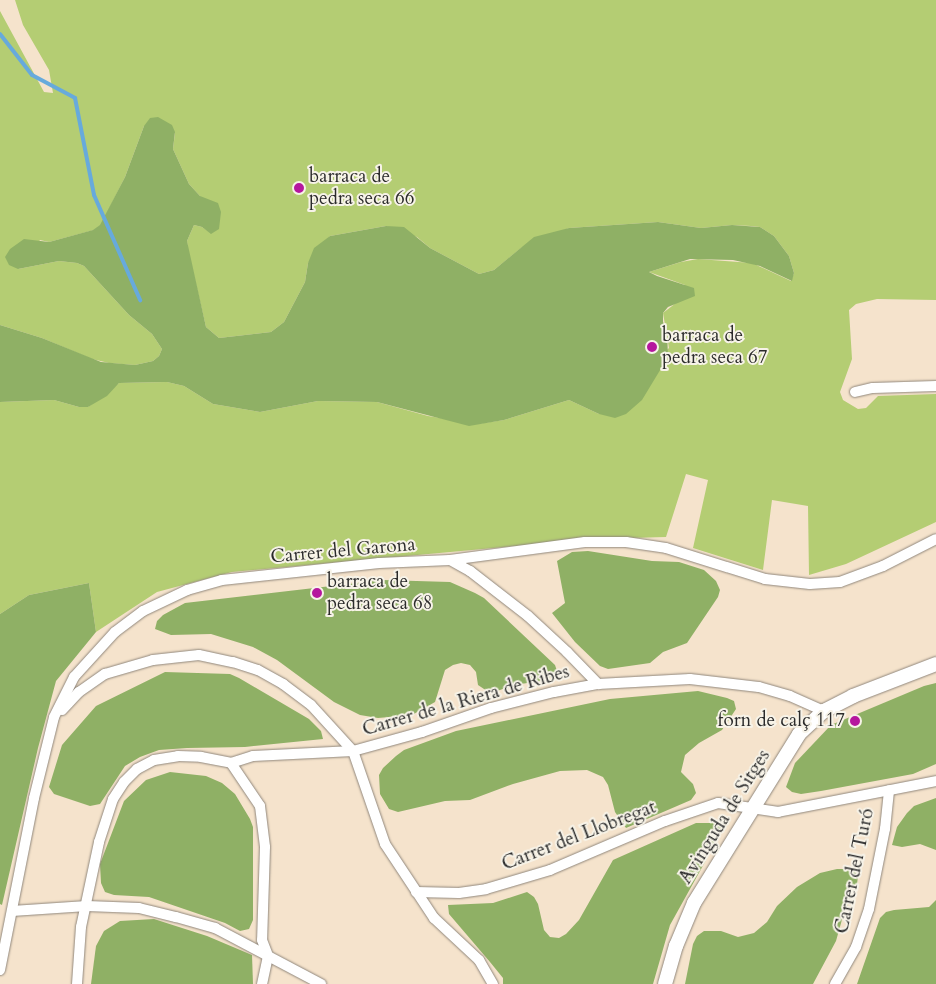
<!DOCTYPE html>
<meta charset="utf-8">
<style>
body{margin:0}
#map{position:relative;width:936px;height:984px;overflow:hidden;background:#f5e3cc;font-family:Cardo,serif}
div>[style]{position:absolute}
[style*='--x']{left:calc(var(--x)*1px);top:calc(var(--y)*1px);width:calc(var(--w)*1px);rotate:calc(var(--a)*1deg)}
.green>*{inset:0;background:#b4cd73}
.forest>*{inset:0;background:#8fb065}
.stream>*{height:4px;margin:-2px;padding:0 2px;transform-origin:2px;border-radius:2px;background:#67aadc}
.roads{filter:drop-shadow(0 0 1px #90877c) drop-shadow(0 0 1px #90877c)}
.street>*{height:10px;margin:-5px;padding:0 5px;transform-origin:5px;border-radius:5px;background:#fff}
.secondary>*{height:14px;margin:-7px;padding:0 7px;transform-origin:7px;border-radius:7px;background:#fff}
.dots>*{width:14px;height:14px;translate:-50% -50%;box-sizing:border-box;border:2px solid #f7f3e8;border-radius:50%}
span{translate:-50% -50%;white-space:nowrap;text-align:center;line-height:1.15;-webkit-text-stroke:4px #f7f3e8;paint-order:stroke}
.poi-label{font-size:19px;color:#2b2b2b}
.left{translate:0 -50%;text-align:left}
.right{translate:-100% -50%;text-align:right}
.street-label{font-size:19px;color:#2b2b2b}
</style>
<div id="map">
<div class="green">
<i style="clip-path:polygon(15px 0,936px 0,936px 300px,877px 299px,856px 304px,849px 310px,852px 359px,840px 392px,843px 400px,858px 409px,866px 408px,878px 396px,936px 394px,936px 522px,846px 564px,809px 575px,808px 506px,772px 500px,763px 570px,693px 548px,708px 480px,686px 474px,666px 537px,593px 539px,232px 572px,157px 592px,96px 632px,89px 583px,29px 595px,0 614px,0 402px,54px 400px,79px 407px,88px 407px,119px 383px,167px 382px,184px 386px,213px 404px,260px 412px,318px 401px,377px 402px,428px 416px,477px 424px,504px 420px,569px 400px,599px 414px,669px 348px,663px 313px,676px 303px,685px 285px,649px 272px,681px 262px,698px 259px,752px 263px,791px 281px,794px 273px,789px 256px,774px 236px,760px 227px,751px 226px,732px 225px,701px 228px,658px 222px,569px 228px,521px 248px,494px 270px,479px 274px,430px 248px,417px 237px,386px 226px,330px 236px,308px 263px,305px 282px,284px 322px,271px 332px,219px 338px,206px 327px,188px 250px,187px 241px,194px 225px,202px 227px,211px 233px,200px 196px,189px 184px,173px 149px,175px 133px,144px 126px,125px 177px,101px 225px,94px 230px,49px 242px,40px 240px,18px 269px,59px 261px,77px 263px,84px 266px,129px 315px,152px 334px,162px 349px,159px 356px,153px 361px,135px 365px,109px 363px,92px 359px,42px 338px,0 325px,0 11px,44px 92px,53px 93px,49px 70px,23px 25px)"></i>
</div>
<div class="forest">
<i style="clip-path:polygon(158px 117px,172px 125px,175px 132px,173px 149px,189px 184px,200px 196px,218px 203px,221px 212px,219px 229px,211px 234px,202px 227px,194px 225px,187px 241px,206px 327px,219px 338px,271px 332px,284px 322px,305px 282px,308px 263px,314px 248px,330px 236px,386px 226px,404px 227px,430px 248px,479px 274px,494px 270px,534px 237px,569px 228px,658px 222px,701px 228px,732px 225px,760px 227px,774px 236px,789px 256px,794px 273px,792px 281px,760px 266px,733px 260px,690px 259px,649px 272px,657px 276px,694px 288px,695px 296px,668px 307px,663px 313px,663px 322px,667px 330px,668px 357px,642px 400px,626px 414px,615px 418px,599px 414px,569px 400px,504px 420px,469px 426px,377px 402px,318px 401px,260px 412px,213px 404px,184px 386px,167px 382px,119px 383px,107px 396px,88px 407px,79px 407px,54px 400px,0 402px,0 325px,42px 338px,101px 362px,135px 365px,153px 361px,159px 356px,162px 349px,152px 334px,129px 315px,84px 266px,77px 263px,59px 261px,18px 269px,9px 265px,5px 257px,10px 249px,24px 239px,49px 242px,93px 230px,100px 225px,125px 177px,144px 126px,150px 118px)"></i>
<i style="clip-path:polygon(588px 551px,652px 561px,679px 562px,704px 570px,716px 581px,720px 590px,718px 597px,687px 643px,663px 652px,650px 663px,608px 669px,600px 666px,575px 642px,552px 613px,565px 603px,557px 561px,572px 552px)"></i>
<i style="clip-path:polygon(383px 580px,450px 582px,475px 593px,484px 598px,555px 665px,558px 674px,541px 681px,514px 685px,497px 691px,487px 691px,478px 685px,476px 672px,470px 665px,461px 663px,453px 665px,445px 670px,435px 702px,412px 715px,378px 718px,360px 715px,334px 702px,277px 660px,253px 647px,211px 634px,171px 635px,155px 629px,157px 621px,163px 615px,185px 603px)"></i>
<i style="clip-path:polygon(89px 583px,96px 632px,56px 681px,38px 748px,2px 905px,0 904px,0 614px,29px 595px)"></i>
<i style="clip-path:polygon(165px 672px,230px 674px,239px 678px,309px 719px,321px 731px,323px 739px,245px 747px,187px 748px,159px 750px,140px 757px,125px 766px,100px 804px,90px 806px,54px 794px,49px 787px,62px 745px,96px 706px)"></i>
<i style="clip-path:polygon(936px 683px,936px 764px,913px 774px,821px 791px,801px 794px,792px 792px,786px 787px,795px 763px,831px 725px,924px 686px)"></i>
<i style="clip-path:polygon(698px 691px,727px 698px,734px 701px,736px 709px,722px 730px,699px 743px,685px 755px,681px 772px,693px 784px,696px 793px,691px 800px,626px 828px,615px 812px,608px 785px,603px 777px,587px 770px,560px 771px,513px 784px,470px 800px,445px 801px,398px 812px,389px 809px,380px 794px,379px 775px,383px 768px,396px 756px,404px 750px,456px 731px,610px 699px)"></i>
<i style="clip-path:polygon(170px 772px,206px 776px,222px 783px,235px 794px,250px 819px,253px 827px,253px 920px,249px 929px,240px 931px,225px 923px,149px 897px,114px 895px,105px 892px,101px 883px,100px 864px,124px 801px,146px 780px)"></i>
<i style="clip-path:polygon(936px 798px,936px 850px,920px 844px,902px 847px,892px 845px,897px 827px,907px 813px,914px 806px)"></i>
<i style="clip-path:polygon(696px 823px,713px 823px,721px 827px,720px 835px,670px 925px,653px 984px,503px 984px,503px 978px,490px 962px,449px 914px,448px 905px,493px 903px,527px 892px,534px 897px,538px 904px,544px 930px,550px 937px,559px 938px,566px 934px,579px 920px,613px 860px)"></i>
<i style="clip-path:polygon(837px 869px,853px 869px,858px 876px,857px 884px,843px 916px,836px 941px,813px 984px,685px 984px,693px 944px,697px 936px,704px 931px,721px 931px,738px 937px,754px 933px,767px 922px,777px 906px,797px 887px,820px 873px)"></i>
<i style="clip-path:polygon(936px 900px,936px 984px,857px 984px,880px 918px,886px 912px,894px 910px,929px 907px)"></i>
<i style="clip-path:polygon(154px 919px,207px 936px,252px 955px,253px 984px,91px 984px,96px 946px,104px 931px,120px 921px)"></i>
</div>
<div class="stream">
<i style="--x:0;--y:34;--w:52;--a:52"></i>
<i style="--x:32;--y:75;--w:49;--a:28.1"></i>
<i style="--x:75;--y:98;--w:99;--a:78.9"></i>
<i style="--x:94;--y:195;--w:115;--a:66.3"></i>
</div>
<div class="roads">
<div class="street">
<i style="--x:855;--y:392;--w:18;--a:-13"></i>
<i style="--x:873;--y:388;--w:63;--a:-1.8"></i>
<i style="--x:450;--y:560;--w:23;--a:29"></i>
<i style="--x:470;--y:571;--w:73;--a:37.8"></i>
<i style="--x:528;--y:616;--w:53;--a:42.7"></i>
<i style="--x:567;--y:652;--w:45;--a:45.9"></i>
<i style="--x:62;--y:710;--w:25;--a:-47"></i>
<i style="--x:79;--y:692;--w:32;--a:-35"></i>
<i style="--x:105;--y:674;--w:50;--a:-16.3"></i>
<i style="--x:153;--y:660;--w:46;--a:-6.2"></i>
<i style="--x:199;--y:655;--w:35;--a:12"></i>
<i style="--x:233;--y:662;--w:26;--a:18"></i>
<i style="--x:258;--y:670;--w:29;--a:29"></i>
<i style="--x:283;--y:684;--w:35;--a:37"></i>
<i style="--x:311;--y:705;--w:62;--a:47.6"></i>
<i style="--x:353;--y:751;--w:98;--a:71"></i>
<i style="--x:385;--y:844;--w:89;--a:56.5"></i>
<i style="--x:434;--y:918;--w:62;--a:43"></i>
<i style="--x:479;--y:960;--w:28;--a:60"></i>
<i style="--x:231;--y:763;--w:52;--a:56"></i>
<i style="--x:260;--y:806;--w:41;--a:83"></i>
<i style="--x:265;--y:847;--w:93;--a:91.8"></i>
<i style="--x:262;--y:940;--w:17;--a:69"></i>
<i style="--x:268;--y:956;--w:29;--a:102"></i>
<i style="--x:416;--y:892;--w:43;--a:1.3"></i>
<i style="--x:459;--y:893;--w:27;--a:-8"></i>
<i style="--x:486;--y:889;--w:67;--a:-16.5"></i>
<i style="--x:550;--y:870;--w:125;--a:-23.1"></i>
<i style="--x:665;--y:821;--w:56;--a:-18.8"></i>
<i style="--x:718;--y:803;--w:61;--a:8.5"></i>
<i style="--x:778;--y:812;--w:161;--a:-11.1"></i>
<i style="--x:12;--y:911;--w:75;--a:-3.8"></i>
<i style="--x:87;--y:906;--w:52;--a:2.2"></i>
<i style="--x:139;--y:908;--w:38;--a:14"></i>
<i style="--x:176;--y:917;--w:41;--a:15.8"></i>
<i style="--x:215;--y:928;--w:120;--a:27.8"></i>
<i style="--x:0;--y:970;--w:175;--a:-78.8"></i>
<i style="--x:34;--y:798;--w:83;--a:-76.1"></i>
<i style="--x:54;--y:717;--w:45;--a:-63.4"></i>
<i style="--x:74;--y:677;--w:61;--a:-47.7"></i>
<i style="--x:115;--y:632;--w:35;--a:-37"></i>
<i style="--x:143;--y:611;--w:49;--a:-25.5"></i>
<i style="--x:187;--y:590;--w:36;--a:-16"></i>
<i style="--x:222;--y:580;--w:158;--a:-6.2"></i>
<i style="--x:379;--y:563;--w:71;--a:-2.4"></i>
<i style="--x:450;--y:560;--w:136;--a:-7.6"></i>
<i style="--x:585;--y:542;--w:41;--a:0"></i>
<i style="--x:626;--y:542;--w:40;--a:8.5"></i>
<i style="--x:666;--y:548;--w:104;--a:17.4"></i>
<i style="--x:765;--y:579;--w:45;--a:6.3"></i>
<i style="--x:810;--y:584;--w:30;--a:-4"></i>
<i style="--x:840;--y:582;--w:46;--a:-20.4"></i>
<i style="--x:883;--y:566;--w:59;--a:-27"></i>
<i style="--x:77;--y:984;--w:57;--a:-86"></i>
<i style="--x:81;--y:927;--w:87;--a:-78"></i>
<i style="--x:99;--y:842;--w:45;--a:-72"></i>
<i style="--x:113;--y:799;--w:20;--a:-57"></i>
<i style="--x:124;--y:782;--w:18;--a:-45"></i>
<i style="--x:137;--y:769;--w:19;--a:-28"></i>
<i style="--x:154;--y:760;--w:24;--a:-9"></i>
<i style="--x:178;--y:756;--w:23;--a:2"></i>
<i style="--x:201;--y:757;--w:31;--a:11"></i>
<i style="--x:231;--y:763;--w:23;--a:-18"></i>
<i style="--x:253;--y:756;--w:100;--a:-2.9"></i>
<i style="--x:353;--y:751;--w:72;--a:-15.4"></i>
<i style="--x:422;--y:732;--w:73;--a:-19.2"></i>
<i style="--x:491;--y:708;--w:65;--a:-14.3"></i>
<i style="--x:554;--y:692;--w:45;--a:-10.3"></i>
<i style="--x:598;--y:684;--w:92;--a:-3.1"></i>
<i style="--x:690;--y:679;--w:69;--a:6.6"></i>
<i style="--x:759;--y:687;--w:32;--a:16"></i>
<i style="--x:790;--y:696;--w:37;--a:24"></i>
<i style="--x:835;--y:984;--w:43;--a:-60.4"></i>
<i style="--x:856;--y:947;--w:40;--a:-71.1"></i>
<i style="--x:869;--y:909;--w:82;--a:-78.7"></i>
<i style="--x:885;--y:829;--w:39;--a:-84"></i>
</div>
<div class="secondary">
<i style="--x:665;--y:984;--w:40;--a:-74"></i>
<i style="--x:676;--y:946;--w:47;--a:-67.3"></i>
<i style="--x:694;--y:903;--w:199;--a:-58.1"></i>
<i style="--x:799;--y:734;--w:34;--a:-43"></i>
<i style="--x:824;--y:711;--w:33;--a:-27"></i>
<i style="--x:853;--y:696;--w:89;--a:-21.1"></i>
</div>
</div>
<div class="dots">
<i style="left:299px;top:188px;background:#b5179e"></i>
<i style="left:652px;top:347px;background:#b5179e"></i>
<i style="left:317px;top:593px;background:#b5179e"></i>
<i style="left:855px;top:721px;background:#b5179e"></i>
</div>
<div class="poi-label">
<span class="left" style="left:309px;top:188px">barraca de<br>pedra seca 66</span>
<span class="left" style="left:662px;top:347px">barraca de<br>pedra seca 67</span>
<span class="left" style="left:327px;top:593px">barraca de<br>pedra seca 68</span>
<span class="right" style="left:845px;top:721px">forn de calç 117</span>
</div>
<div class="street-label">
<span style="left:343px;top:551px;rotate:-5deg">Carrer del Garona</span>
<span style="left:466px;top:701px;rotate:-16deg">Carrer de la Riera de Ribes</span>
<span style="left:725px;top:817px;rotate:-58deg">Avinguda de Sitges</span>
<span style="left:579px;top:836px;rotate:-21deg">Carrer del Llobregat</span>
<span style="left:855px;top:871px;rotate:-78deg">Carrer del Turó</span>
</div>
</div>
